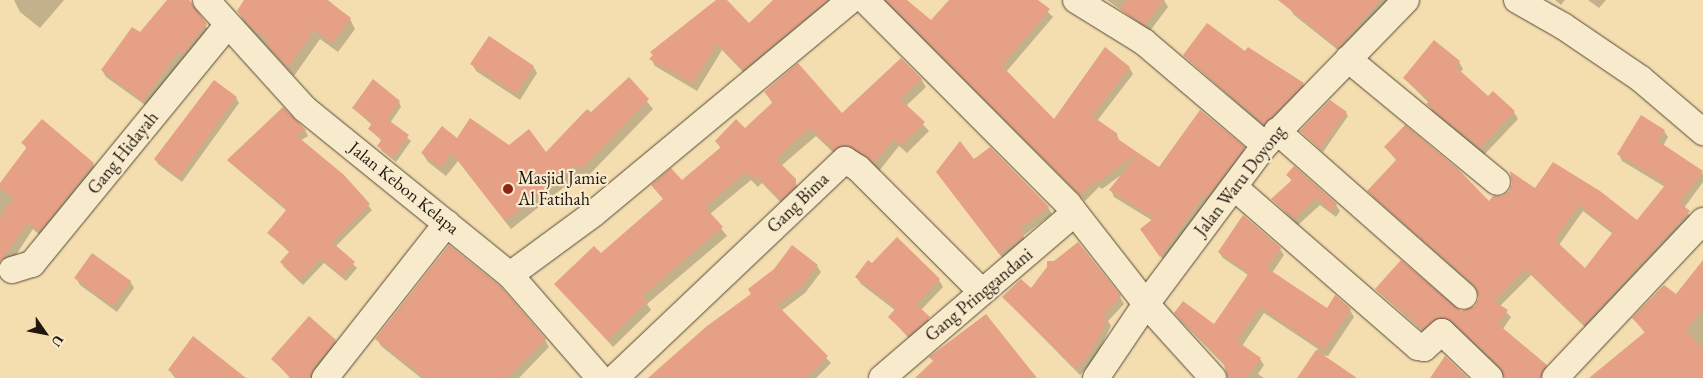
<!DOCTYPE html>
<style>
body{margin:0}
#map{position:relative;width:1703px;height:378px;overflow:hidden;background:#f4deb0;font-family:"EB Garamond",serif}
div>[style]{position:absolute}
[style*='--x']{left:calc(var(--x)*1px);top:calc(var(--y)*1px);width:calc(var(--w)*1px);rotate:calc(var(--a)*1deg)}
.shadow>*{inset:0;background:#0003}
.building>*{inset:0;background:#e6a085}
.roads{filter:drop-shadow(0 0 1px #554937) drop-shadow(0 0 1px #554937)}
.minor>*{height:26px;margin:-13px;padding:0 13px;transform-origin:13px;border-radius:13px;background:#f8eacc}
.dots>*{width:14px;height:14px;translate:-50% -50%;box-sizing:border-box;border:2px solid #f8eacc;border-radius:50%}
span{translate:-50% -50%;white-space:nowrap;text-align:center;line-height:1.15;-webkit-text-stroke:4.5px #f8eacc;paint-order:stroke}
.street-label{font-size:18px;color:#20170f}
.poi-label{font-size:18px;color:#20170f}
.left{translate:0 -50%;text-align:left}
.north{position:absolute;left:20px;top:308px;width:50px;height:50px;-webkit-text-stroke:4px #f8eacc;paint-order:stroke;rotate:123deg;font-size:14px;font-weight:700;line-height:20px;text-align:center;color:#20170f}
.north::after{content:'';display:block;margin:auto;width:18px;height:22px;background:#20170f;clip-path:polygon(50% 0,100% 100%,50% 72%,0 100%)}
</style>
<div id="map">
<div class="shadow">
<i style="clip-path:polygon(14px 0,64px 0,40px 28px,20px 12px)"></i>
<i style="clip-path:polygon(168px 0,187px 0,210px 32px,186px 61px,183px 58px,148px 107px,106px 77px,102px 70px,140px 34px)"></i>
<i style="clip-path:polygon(246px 0,328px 0,350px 19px,355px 29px,338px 52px,320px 39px,294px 76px,244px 22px,238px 11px)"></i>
<i style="clip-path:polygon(719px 0,726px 0,749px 24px,775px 0,843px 0,748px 77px,722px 50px,697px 91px,655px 66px,651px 59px)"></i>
<i style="clip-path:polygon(883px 0,905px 0,932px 22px,950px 0,1036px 0,1053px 17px,1006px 72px,1054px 121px,1129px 67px,1133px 74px,1097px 121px,1117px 135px,1120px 142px,1159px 169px,1244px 148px,1248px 155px,1165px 262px,1141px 230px,1153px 221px,1114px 197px,1111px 190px,1121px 175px,1102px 189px,1099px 187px,1085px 201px)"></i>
<i style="clip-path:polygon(1107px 0,1164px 0,1168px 7px,1150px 31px)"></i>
<i style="clip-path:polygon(1297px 0,1397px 0,1343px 54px,1294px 15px,1290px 9px)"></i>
<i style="clip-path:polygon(1555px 0,1565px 0,1561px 5px)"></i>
<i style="clip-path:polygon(1588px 0,1606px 0,1599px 8px)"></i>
<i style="clip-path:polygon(1248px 48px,1303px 84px,1307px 91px,1268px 130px,1184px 56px,1245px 53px)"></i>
<i style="clip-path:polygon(1459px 62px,1463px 69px,1460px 73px,1488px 98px,1514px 112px,1518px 119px,1484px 155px,1432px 111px,1429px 103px,1404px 78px)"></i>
<i style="clip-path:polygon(472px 64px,533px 66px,537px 73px,520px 100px,476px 71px)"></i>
<i style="clip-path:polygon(629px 79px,653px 109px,586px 178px,582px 173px,511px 229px,458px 161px,446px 176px,428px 162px,423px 154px,457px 140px,546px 154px)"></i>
<i style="clip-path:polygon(921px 79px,926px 87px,906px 106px,929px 131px,907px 153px,899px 146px,879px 171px,852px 153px,839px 158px,816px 136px,781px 166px,800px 189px,786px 208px,762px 183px,758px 187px,751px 180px,710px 214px,727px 236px,647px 304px,651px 310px,613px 347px,556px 284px,601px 255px,664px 200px,653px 185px,682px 182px,721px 149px,716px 141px,745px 129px,773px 104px,765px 92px,842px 115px)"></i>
<i style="clip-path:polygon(236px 98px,239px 103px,182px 182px,158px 164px,155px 159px)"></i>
<i style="clip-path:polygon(399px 102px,401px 107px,390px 123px,411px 141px,396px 162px,382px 151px,379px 146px,382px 141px,369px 129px,372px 125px,353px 108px)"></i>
<i style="clip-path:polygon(1346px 113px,1348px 116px,1323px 152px,1301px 131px)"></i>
<i style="clip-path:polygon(42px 120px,93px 164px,98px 172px,44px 239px,33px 229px,10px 264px,0 257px,0 185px,27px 149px,23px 143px)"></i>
<i style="clip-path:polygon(305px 130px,308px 136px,300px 141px,343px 176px,372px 210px,335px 247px,357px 268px,346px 281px,324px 263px,303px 285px,284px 267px,281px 262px,290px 253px,269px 233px,287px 211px,228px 161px)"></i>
<i style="clip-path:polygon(evenodd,1664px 131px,1668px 137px,1663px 146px,1703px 174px,1703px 182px,1684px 208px,1692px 218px,1589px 331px,1531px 275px,1500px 306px,1511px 317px,1503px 329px,1546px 366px,1550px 373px,1548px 378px,1505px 378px,1457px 328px,1442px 324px,1427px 335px,1376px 290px,1460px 312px,1476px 307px,1480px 299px,1477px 289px,1373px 197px,1369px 191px,1397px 161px,1385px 147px,1489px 203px,1535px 190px,1637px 221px,1665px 187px,1622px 161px,1619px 154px,1664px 131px,1583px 211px,1613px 234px,1585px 270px,1559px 245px,1583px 211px)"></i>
<i style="clip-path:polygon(974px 161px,1048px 207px,1052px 214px,1023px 236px,1027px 243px,1004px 260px,937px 172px)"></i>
<i style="clip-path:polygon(1288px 175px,1336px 205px,1340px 211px,1336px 217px,1320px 205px,1298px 225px,1273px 200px,1292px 182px)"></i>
<i style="clip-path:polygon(1280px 249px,1284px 255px,1272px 273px,1327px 310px,1350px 310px,1354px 317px,1328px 356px,1322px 355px,1355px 378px,1298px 378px,1318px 349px,1264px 313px,1242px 346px,1260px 359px,1264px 365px,1258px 374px,1264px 378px,1228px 378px,1225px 366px,1180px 320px,1176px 313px,1214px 326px,1248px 275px,1223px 258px,1219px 252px)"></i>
<i style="clip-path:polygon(872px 264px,939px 280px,943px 287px,921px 310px,933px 325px,912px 342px,890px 317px,896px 311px,861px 284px,857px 278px)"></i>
<i style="clip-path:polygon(817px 266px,821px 272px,805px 293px,781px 311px,831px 363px,816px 378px,650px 378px)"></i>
<i style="clip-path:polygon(1703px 267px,1703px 378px,1591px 378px,1645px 333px,1634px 318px,1676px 296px)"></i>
<i style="clip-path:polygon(76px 278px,130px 281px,134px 288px,117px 312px,80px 285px)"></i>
<i style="clip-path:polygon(1031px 290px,1120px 297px,1124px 304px,1108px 321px,1111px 326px,1094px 360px,1080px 375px,1003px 297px)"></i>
<i style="clip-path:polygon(377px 339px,545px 340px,549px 347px,519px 378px,421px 378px,381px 346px)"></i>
<i style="clip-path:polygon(335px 341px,339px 348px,318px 378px,290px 378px,273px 359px)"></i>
<i style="clip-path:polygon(169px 370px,240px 378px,175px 378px)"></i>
</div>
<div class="building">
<i style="clip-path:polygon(167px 0,189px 0,207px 24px,182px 55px,178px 52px,143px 101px,101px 70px,132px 27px,140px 32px)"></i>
<i style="clip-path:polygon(244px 0,327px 0,351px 18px,332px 43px,314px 30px,288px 67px,267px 45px,269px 41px,253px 29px,237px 11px)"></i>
<i style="clip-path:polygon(716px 0,727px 0,749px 23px,773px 0,828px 0,743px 70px,717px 44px,693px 84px,649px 59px,653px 55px,650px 52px)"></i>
<i style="clip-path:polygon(886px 0,907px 0,931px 20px,949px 0,1038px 0,1050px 9px,1002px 66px,1054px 119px,1105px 47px,1130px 67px,1092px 116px,1118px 134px,1115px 137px,1159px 167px,1200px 110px,1245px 147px,1207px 197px,1204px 195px,1160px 257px,1140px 229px,1154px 218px,1109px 190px,1138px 153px,1097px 183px,1095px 181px,1080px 195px)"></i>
<i style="clip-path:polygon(1127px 0,1164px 0,1145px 25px,1120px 9px)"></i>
<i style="clip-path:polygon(1278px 0,1380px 0,1338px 48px)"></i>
<i style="clip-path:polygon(1207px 23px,1245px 51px,1248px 47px,1304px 83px,1264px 124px,1183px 55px)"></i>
<i style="clip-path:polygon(489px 36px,534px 66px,516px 93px,470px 64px)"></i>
<i style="clip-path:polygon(1434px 40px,1460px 61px,1456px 67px,1488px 96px,1493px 91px,1515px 111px,1480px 148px,1426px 104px,1430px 101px,1403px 78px)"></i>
<i style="clip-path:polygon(901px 58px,922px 79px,900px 99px,925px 122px,901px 146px,894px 139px,874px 163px,847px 145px,833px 150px,810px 128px,776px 159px,796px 179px,796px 186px,781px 200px,756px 176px,753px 180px,746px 172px,705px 207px,723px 227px,642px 296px,647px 302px,607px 340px,554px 284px,594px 246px,601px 253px,663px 199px,651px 185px,671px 168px,682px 180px,721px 147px,715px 141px,736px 119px,745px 128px,773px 102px,764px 92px,798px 63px,842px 113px)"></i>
<i style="clip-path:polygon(629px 77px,649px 99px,581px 170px,576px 165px,505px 221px,452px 153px,441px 168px,421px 153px,442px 126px,457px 138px,470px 118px,509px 145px,529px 129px,546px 152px,587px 109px,591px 112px)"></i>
<i style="clip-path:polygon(373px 79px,400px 101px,387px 119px,409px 135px,393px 158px,377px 146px,382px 139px,368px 129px,372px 123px,352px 108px)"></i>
<i style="clip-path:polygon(214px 80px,237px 97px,179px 177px,154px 159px)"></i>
<i style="clip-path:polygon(1330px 100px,1347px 112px,1320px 149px,1300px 131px)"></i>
<i style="clip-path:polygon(283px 107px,306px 130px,297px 136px,344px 175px,370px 204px,332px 242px,355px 262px,342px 276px,321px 258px,300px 280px,280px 262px,290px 251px,267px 233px,287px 209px,227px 160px)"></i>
<i style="clip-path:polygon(evenodd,1641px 115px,1665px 130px,1658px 141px,1703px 171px,1680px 203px,1690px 211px,1584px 325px,1526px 269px,1494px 301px,1508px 310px,1498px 324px,1547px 365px,1540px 378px,1505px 378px,1500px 367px,1452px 321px,1438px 318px,1423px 329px,1375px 289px,1401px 260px,1461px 311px,1475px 306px,1479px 298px,1474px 285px,1367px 191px,1397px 159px,1384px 147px,1405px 125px,1459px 170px,1489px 201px,1493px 196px,1502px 196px,1509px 191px,1512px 184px,1510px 171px,1535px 188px,1553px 162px,1600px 191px,1637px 220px,1666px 184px,1617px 154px,1641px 115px,1579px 205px,1613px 232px,1585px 268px,1555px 240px,1579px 205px)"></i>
<i style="clip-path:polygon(42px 119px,94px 163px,39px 232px,28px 223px,0 262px,0 218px,13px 198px,0 188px,0 183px,27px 147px,21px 143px)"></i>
<i style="clip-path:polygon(960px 141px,974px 159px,990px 147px,1049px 207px,1020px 229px,1024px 236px,999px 254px,936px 172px)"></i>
<i style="clip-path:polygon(1294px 166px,1337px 204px,1331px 211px,1316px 198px,1294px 219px,1271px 199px,1292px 180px,1286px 175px)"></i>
<i style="clip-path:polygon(1243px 215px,1281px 248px,1267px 268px,1327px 308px,1335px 295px,1351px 309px,1324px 350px,1260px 307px,1237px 341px,1261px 358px,1247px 378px,1228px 378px,1223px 362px,1174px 313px,1183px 301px,1214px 324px,1249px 273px,1218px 252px)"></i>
<i style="clip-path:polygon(897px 237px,940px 279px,916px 304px,930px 317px,908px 336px,888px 317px,896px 308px,855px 277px,868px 260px,872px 263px)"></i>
<i style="clip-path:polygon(1078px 242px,1121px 296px,1103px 316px,1108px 318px,1091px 353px,1076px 369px,1002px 297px,1021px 279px,1031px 288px,1047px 267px,1047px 261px,1054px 261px)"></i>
<i style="clip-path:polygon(449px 245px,500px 286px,546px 339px,507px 378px,425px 378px,375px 339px)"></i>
<i style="clip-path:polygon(792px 245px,818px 265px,802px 286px,777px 305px,828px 356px,807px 378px,648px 378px,707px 326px,751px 294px,748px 289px,774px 269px)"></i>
<i style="clip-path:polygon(92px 253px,131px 281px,113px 306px,74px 278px)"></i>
<i style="clip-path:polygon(1703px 260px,1703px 309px,1686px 331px,1703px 349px,1703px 378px,1589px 378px,1645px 332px,1632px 318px,1664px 285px,1676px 294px)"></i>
<i style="clip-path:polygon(986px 314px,1037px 378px,915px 378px,933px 361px,929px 357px)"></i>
<i style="clip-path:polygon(309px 316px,336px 340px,313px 369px,310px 378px,292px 378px,271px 359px)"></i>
<i style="clip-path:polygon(193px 336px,246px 378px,179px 378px,168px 370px)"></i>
<i style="clip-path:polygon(1316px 350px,1357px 378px,1297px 378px)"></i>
<i style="clip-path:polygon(1445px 356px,1468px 378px,1430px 378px)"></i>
</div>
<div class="roads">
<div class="minor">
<i style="--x:206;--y:0;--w:147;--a:47.8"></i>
<i style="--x:305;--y:109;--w:264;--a:39"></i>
<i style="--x:510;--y:275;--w:137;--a:48.9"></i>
<i style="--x:865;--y:0;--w:288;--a:45.1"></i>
<i style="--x:1068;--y:204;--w:127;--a:52"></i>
<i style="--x:1146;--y:304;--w:100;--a:47.8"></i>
<i style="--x:1076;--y:0;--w:80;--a:31.7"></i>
<i style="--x:1144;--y:42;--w:159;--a:40.4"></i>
<i style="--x:1517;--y:0;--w:53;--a:29.5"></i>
<i style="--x:1563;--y:26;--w:94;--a:34.2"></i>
<i style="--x:1641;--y:79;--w:82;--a:40.5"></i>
<i style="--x:1348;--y:59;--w:193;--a:39.5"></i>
<i style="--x:1277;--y:131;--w:249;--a:41.4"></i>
<i style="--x:1234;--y:187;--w:244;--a:41"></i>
<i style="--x:1418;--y:347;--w:6;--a:9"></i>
<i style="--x:1424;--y:348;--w:24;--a:-42"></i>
<i style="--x:1442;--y:332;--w:66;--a:43.8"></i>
<i style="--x:12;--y:270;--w:21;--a:-17"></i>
<i style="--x:32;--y:264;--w:308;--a:-50.7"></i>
<i style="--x:510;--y:275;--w:103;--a:-36.3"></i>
<i style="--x:593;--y:214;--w:335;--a:-39.7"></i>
<i style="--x:325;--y:378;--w:197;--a:-51.8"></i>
<i style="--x:615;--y:378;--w:317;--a:-43.5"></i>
<i style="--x:845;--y:160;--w:15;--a:32"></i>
<i style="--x:858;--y:168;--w:174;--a:45"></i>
<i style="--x:882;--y:378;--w:248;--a:-40.6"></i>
<i style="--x:1070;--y:217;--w:8;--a:-76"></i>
<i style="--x:1096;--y:378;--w:89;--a:-56"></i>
<i style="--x:1146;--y:304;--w:199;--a:-53.2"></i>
<i style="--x:1265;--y:145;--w:202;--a:-45.8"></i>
<i style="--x:1555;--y:378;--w:216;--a:-46.7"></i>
</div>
</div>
<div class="dots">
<i style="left:508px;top:189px;background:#8f2418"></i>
</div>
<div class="street-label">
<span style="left:123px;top:153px;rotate:-51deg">Gang Hidayah</span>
<span style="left:1240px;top:181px;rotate:-52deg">Jalan Waru Doyong</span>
<span style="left:404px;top:188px;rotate:39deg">Jalan Kebon Kelapa</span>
<span style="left:798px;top:203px;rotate:-44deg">Gang Bima</span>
<span style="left:979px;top:295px;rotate:-40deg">Gang Pringgandani</span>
</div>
<div class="poi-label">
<span class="left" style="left:518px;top:189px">Masjid Jamie<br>Al Fatihah</span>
</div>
<div class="north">U</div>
</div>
